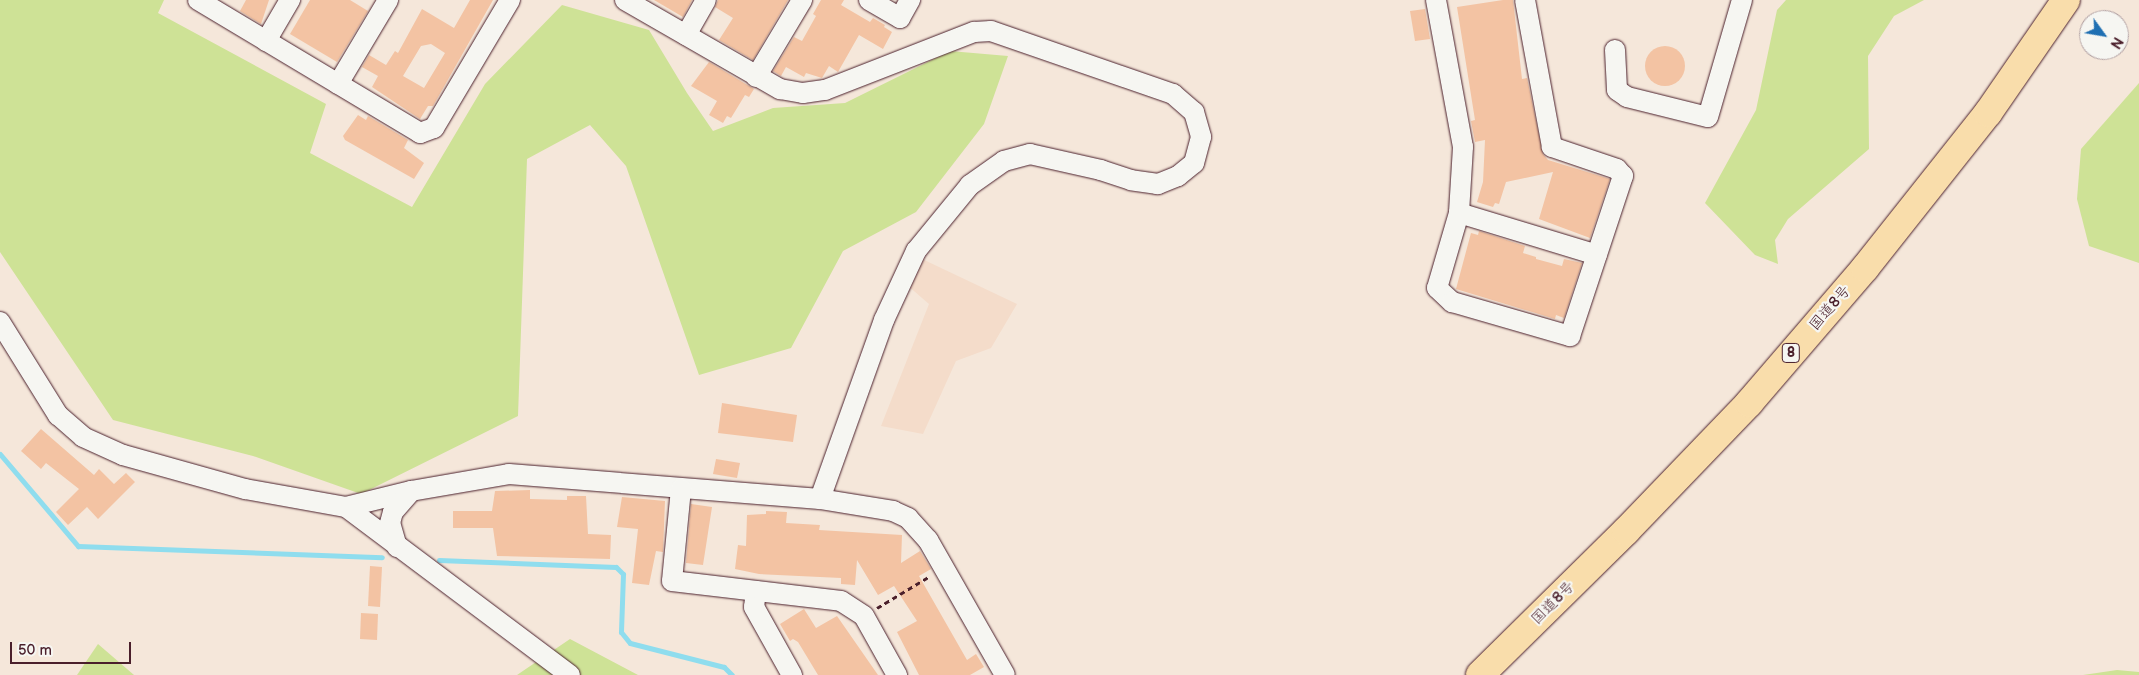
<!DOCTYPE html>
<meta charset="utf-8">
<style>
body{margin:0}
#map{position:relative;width:2139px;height:675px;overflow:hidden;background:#f5e7da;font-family:"Balsamiq Sans","Klee One",sans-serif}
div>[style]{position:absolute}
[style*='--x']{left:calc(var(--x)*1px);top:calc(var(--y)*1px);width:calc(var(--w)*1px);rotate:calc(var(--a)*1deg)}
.built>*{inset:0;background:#f4dcca}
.green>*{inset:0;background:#cee296}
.stream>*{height:5px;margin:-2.5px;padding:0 2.5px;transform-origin:2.5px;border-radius:2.5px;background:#8fddee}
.building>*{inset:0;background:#f3c3a3}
.round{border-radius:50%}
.path>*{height:3px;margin-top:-1.5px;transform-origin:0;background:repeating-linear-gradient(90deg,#4a1f2b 0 5px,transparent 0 9px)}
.roads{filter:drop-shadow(0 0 1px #4a1f2b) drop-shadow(0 0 1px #4a1f2b)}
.minor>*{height:20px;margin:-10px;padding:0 10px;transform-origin:10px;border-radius:10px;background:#f6f6f2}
.highway>*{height:28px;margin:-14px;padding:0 14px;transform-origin:14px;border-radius:14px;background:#f9ddab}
span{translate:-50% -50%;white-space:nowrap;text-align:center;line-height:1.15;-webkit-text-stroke:4.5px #f6f6f2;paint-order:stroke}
.shield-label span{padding:1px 4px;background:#f6f6f2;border:1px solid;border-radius:4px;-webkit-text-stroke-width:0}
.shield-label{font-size:14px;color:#4a1f2b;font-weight:700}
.street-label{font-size:15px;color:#4a1f2b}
.north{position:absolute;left:2079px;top:10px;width:50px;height:50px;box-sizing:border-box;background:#f6f6f2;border:1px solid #b1a0a2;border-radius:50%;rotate:122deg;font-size:14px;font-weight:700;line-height:20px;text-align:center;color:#4a1f2b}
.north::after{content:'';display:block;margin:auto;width:18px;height:22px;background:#1f6fb2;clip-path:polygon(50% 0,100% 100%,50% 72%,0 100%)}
.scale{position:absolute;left:10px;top:642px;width:121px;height:22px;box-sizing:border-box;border:2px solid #4a1f2b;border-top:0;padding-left:6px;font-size:15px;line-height:18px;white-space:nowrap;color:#4a1f2b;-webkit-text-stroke:4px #f6f6f2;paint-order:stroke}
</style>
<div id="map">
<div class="built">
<i style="clip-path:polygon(920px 258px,1017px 304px,991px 348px,956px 361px,923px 434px,881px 426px,929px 304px,907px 285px)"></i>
</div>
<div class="green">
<i style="clip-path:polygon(0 0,164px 0,158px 13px,326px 104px,310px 153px,412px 207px,485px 84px,562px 5px,649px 30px,687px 93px,713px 131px,773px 108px,845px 103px,950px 51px,1008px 56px,984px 124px,916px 212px,843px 251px,791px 348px,699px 375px,626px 166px,590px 125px,527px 159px,518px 416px,361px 494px,253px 456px,113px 420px,0 252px)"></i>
<i style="clip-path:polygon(1786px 0,1924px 0,1894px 16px,1868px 56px,1869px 149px,1788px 219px,1775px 240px,1778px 264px,1755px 255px,1705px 203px,1756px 110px,1777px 10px)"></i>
<i style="clip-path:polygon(2139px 83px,2139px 263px,2089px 246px,2077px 199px,2081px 149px)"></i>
<i style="clip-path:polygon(570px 639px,638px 675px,641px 675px,517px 675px)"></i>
<i style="clip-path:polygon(98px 644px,134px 675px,77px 675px)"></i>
<i style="clip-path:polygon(2117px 670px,2139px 672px,2139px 675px,2083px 675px)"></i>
</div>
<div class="stream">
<i style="--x:0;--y:454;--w:121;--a:49.7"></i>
<i style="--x:78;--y:546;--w:304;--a:2.1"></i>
<i style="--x:439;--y:560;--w:177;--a:2.3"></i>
<i style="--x:616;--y:567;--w:10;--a:45"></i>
<i style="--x:623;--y:574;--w:58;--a:92"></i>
<i style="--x:621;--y:632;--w:14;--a:51"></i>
<i style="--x:630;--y:643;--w:97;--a:14.3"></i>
<i style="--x:724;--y:667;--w:11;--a:45"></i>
</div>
<div class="building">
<i style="clip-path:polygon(246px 0,269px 0,261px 24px,240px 11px)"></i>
<i style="clip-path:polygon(310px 0,350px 0,368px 11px,337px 62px,290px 34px)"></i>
<i style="clip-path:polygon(evenodd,470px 0,493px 0,433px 106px,428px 106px,420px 119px,372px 87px,378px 76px,362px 67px,369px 55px,386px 65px,395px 51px,398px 53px,422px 9px,454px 28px,470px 0,431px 44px,445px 53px,424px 88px,403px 76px,421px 46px,431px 44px)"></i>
<i style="clip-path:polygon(654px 0,692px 0,683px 17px)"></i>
<i style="clip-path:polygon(718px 0,788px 0,753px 60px,719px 40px,733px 18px,715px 7px)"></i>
<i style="clip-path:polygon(821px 0,844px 0,841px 5px,870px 22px,873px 18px,885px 25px,884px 27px,892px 32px,883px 49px,859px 35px,838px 72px,829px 66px,822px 78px,806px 73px,804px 77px,786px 67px,781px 76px,773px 71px,794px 37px,802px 41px,816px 16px,813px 14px)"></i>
<i style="clip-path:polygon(1503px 0,1513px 0,1522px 79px,1527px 78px,1543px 154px,1548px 160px,1610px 179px,1590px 238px,1539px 219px,1553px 172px,1506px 182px,1499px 204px,1495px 203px,1493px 207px,1477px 202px,1483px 182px,1485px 140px,1475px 142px,1471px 121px,1475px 120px,1457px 7px)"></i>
<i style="clip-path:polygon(1425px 9px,1430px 39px,1415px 41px,1410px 11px)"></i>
<i class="round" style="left:1645px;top:46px;width:40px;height:40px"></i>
<i style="clip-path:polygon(709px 62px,754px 89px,749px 97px,745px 95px,731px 118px,727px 116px,723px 123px,709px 115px,717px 101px,691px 86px)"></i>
<i style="clip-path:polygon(358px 115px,366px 120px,368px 116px,408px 140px,404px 148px,424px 163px,414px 179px,345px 140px,343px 136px)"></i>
<i style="clip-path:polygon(1479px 231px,1525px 246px,1523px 253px,1536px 257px,1536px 259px,1562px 266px,1564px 259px,1582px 263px,1564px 318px,1556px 315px,1555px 319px,1456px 289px,1471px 233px,1478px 235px)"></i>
<i style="clip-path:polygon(722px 403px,797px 415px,793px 442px,718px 433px)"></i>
<i style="clip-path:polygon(41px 429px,94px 475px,99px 469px,114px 484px,126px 473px,135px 482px,98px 519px,87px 507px,68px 525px,56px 512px,79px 489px,46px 463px,41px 469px,21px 451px)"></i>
<i style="clip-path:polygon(716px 459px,740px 463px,737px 478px,713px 474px)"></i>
<i style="clip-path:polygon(530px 490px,530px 499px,567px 500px,567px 496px,586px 496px,588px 534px,611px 535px,610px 559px,497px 556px,493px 528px,453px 528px,453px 511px,492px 511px,495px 491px)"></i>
<i style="clip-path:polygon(622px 497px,665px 501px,663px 552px,656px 551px,649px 585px,632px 583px,638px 529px,617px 527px)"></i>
<i style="clip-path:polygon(691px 504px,712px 507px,703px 565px,686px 563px)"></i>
<i style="clip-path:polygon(766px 511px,787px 512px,786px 523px,820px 525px,819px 530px,902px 535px,901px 563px,920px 551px,931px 569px,919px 576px,967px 660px,976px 654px,984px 667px,970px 675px,919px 675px,897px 632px,917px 621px,894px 586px,878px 595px,857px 560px,855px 585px,841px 584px,841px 578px,759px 574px,735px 569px,738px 545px,746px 546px,747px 515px,766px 514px)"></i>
<i style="clip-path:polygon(370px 566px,382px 567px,380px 607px,368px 606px)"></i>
<i style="clip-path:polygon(804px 609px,816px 628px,837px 616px,878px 675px,818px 675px,798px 642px,793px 639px,790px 641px,780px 624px)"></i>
<i style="clip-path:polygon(361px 613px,378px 614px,377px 640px,360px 639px)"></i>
</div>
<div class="path">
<i style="--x:877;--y:608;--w:62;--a:-31.1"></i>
</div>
<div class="roads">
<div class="minor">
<i style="--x:198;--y:0;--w:259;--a:30.9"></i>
<i style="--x:420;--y:133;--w:15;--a:-20"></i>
<i style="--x:434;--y:128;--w:149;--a:-59.3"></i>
<i style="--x:625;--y:0;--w:179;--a:29.9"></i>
<i style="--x:780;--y:89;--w:23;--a:10"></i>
<i style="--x:803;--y:93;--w:22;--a:-8"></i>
<i style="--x:825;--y:90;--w:160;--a:-21.3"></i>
<i style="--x:974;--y:32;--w:17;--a:-3"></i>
<i style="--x:991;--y:31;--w:193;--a:19.1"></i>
<i style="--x:1173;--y:94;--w:28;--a:41"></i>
<i style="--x:1194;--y:112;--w:26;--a:74"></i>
<i style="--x:1201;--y:137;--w:27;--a:105"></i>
<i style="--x:1194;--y:163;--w:21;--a:141"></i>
<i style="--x:1178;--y:176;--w:22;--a:158"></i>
<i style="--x:1158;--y:184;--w:27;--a:-172"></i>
<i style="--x:1131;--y:180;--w:32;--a:-162"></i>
<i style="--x:1101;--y:170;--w:73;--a:-167.3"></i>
<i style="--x:1030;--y:154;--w:27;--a:165"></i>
<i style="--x:1004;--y:161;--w:42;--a:144.8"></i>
<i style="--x:970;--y:185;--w:85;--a:129.3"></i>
<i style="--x:916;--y:251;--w:76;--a:114.9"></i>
<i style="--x:884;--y:320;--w:190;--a:109.7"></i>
<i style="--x:869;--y:0;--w:36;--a:30"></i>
<i style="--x:900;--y:18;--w:21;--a:-61"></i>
<i style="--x:1436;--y:0;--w:149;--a:79.6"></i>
<i style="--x:1463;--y:147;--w:66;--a:93.5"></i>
<i style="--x:1459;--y:213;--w:78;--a:106.3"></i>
<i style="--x:1437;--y:288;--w:21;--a:43"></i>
<i style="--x:1452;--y:302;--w:123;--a:16.1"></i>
<i style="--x:1570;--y:336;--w:169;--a:-71.7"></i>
<i style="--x:1623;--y:176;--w:9;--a:-131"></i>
<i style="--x:1617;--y:169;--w:69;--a:-161.3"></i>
<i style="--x:1552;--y:147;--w:149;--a:-100.4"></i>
<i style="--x:686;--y:35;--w:40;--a:-60.3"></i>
<i style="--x:266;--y:41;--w:48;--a:-59.7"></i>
<i style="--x:1615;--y:50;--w:40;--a:87.1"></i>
<i style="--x:1617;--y:90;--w:12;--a:35"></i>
<i style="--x:1627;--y:97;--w:83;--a:13.9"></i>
<i style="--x:1708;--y:117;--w:122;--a:-73.8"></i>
<i style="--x:756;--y:77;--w:90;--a:-59.1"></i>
<i style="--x:338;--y:84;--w:98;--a:-59.2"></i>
<i style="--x:1459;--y:213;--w:144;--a:16.9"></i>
<i style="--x:0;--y:322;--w:110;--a:58.1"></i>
<i style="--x:58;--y:415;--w:33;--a:41"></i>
<i style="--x:83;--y:437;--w:44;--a:24.2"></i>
<i style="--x:123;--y:455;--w:127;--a:15.6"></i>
<i style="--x:245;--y:489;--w:103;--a:10.1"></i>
<i style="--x:346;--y:507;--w:67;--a:-13.8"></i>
<i style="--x:411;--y:491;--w:99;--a:-9.8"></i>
<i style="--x:509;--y:474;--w:312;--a:4.6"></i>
<i style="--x:820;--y:499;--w:74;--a:9.3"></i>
<i style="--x:893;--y:511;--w:17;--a:25"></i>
<i style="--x:908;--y:518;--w:30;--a:48"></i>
<i style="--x:928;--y:540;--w:155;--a:60.3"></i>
<i style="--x:681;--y:489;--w:92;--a:95.6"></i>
<i style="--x:672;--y:581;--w:170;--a:6.7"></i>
<i style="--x:841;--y:601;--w:27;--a:33"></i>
<i style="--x:864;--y:616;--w:68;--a:60.8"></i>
<i style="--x:346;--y:507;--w:280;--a:36.9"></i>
<i style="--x:397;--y:547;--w:25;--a:-106"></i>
<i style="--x:390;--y:523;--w:11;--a:-75"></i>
<i style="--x:393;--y:512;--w:28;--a:-49"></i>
<i style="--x:756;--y:591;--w:16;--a:97"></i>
<i style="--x:754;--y:607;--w:78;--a:60.8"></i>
</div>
<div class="highway">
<i style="--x:1480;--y:675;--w:205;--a:-44.6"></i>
<i style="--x:1626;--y:531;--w:178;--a:-46.1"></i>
<i style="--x:1749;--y:403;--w:178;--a:-49.3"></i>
<i style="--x:1865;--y:268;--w:198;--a:-51.6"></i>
<i style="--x:1988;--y:113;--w:137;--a:-55.4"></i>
</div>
</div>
<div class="shield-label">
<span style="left:1791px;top:353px">8</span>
</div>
<div class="street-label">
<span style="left:1830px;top:308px;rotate:-49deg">国道8号</span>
<span style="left:1553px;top:603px;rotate:-45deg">国道8号</span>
</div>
<div class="north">N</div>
<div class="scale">50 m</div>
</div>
